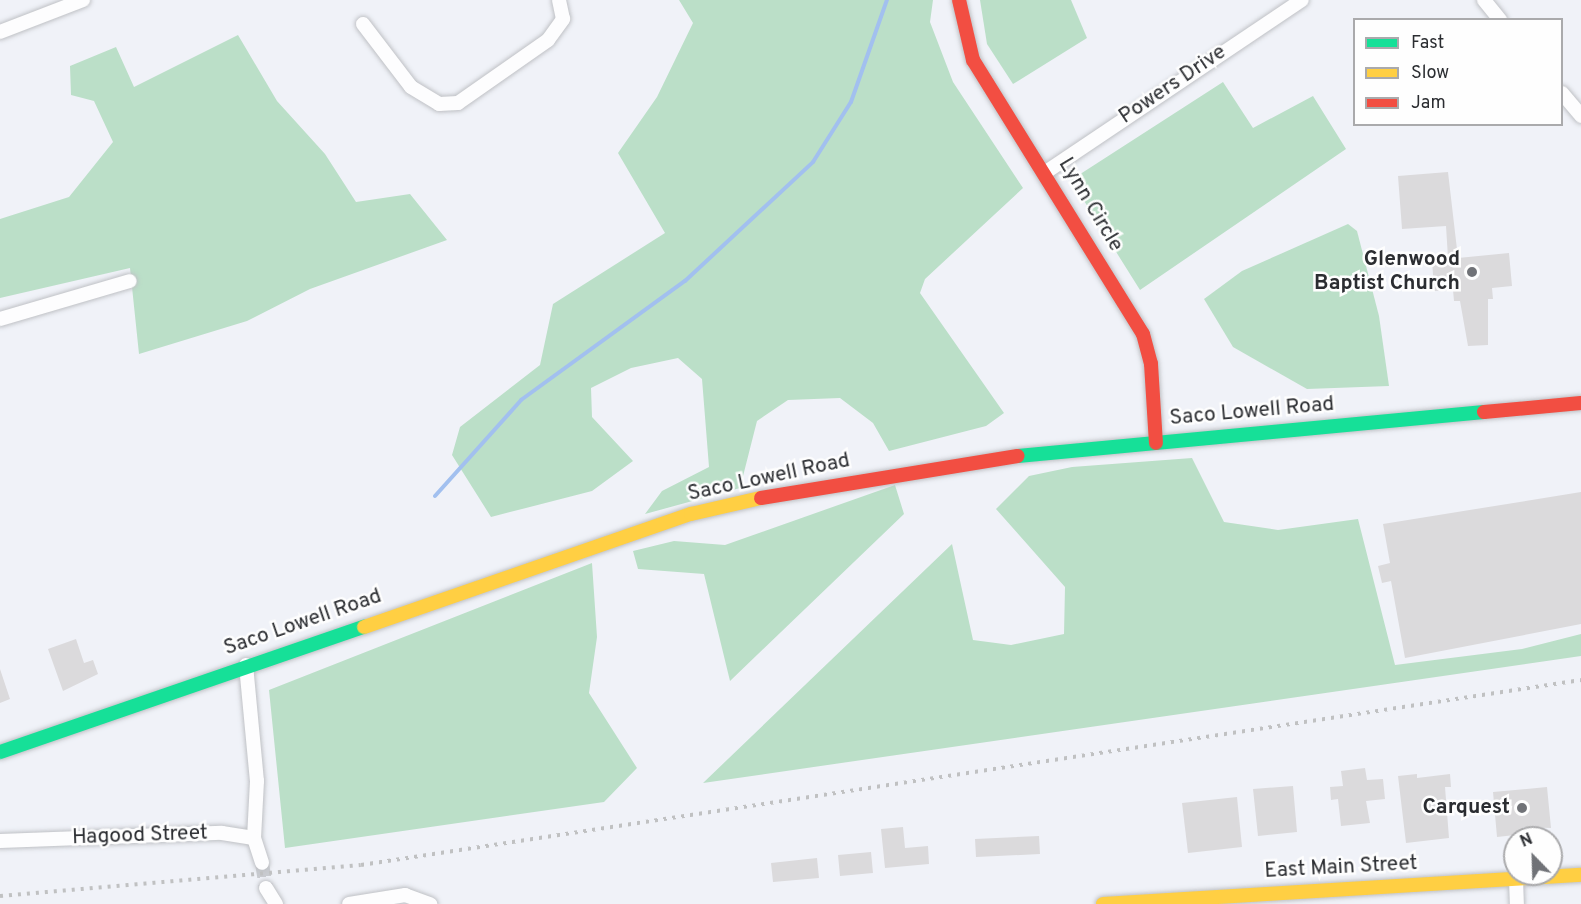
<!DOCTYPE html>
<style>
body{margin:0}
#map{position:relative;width:1581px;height:904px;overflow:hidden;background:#f0f2f8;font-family:Overpass,sans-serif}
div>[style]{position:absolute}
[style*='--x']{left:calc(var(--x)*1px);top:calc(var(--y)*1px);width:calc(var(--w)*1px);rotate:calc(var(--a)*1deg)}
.green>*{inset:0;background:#bbdfc8}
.stream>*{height:4px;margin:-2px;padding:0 2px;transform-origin:2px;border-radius:2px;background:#a2c0ef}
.building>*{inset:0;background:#dbdadc}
.street-tunnel>*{height:14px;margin-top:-7px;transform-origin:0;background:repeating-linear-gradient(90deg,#c9cbd0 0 14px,transparent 0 21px)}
.roads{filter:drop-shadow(0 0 2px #bfc1c5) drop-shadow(0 0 2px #bfc1c5)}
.street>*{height:14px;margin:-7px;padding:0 7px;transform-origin:7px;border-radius:7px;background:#fdfdfe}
.fast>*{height:14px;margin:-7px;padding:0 7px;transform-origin:7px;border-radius:7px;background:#16e098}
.slow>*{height:14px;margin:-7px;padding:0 7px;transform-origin:7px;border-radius:7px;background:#ffcf43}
.jam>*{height:14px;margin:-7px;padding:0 7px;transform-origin:7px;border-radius:7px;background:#f24e42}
.rail>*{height:4px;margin-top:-2px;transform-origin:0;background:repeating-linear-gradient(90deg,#c0c1c2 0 3px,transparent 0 9px)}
.dots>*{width:16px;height:16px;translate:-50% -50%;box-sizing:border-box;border:3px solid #fefefe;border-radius:50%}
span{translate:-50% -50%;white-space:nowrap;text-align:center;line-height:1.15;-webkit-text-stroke:5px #fefefe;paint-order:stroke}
.street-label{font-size:21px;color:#2b2d31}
.poi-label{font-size:21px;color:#2b2d31;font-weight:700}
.right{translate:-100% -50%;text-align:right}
.legend{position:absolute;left:1353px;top:18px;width:210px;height:108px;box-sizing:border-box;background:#fefefe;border:2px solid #aaaaac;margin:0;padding:8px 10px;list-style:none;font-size:18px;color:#2b2d31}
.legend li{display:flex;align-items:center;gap:12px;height:30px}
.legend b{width:30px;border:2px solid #aaaaac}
.north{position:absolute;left:1503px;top:826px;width:60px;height:60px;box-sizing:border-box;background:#fefefe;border:2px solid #aaaaac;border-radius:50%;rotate:337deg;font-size:16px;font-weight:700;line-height:24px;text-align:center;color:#2b2d31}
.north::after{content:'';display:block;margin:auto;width:21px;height:27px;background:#707277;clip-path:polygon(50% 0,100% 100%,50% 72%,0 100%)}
</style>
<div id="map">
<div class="green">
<i style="clip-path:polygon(679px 0,933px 0,930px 22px,953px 82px,1023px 188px,925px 279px,920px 293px,1004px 413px,986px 426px,889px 451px,873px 423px,840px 398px,788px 400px,757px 421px,740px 488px,645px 514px,662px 491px,709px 467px,702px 379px,678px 358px,631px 368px,591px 388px,592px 417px,633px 461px,592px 491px,491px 517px,452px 455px,460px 427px,540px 365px,553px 304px,665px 233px,618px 153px,657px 97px,693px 23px)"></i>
<i style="clip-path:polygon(980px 0,1071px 0,1087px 38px,1013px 84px,987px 44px)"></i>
<i style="clip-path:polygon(238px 35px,277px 101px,325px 154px,356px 202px,410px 194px,447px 240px,310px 289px,247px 321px,139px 354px,130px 268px,0 298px,0 219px,69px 197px,113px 142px,94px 101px,71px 95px,70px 66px,116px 47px,134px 87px)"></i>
<i style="clip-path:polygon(1223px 82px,1253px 128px,1313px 96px,1346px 149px,1140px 290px,1071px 180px)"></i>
<i style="clip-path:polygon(1348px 224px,1357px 231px,1379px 316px,1389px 386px,1307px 389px,1233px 347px,1204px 299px,1242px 271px)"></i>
<i style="clip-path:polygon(1192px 458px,1224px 522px,1278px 530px,1358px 519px,1395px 665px,1522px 649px,1581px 634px,1581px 656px,703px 783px,952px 544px,973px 640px,1011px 645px,1064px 634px,1065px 587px,996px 509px,1029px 476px,1072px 467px)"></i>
<i style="clip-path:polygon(895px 485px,904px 514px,730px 681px,704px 574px,638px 569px,633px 551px,674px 541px,725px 545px)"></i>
<i style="clip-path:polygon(592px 563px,597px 637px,589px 693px,637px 768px,604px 802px,285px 848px,269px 690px)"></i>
</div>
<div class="stream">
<i style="--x:435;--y:496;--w:129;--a:-48.1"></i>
<i style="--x:521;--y:400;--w:203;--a:-36"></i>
<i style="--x:685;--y:281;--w:175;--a:-42.9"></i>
<i style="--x:813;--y:162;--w:71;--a:-57.7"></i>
<i style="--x:851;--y:102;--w:108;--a:-70.6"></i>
</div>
<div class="building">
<i style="clip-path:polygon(1448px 172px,1458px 258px,1509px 253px,1512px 286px,1492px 288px,1493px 299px,1488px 299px,1488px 345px,1468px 346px,1460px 301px,1454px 301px,1453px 290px,1434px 291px,1432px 259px,1448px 258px,1446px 226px,1402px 229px,1398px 176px)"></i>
<i style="clip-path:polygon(1581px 492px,1581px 624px,1405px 658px,1391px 581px,1382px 583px,1378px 566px,1390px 563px,1383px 524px)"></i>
<i style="clip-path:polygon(76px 639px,84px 663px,93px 660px,98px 674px,63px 691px,48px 649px)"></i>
<i style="clip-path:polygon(0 669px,10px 699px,0 703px)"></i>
<i style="clip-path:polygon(1365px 768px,1367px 780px,1383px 779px,1385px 799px,1366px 801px,1370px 823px,1341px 826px,1338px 799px,1331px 800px,1330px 787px,1343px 786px,1341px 771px)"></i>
<i style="clip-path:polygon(1417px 774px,1417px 778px,1450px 774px,1451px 787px,1445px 787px,1449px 838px,1406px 843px,1398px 776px)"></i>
<i style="clip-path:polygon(1293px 786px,1297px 832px,1258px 836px,1253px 789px)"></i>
<i style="clip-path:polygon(1547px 787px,1551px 828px,1523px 827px,1524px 834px,1497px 837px,1493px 792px)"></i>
<i style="clip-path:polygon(1237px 797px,1242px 847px,1188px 853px,1182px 803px)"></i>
<i style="clip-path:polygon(903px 827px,905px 848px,928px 846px,929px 864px,885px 868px,881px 829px)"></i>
<i style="clip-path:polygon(1039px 836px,1040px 854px,976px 857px,975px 839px)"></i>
<i style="clip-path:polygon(871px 852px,873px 873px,840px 876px,838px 855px)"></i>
<i style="clip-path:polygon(817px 858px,819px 878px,773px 882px,771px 863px)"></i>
</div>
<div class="street-tunnel">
<i style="--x:262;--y:863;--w:25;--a:81"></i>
</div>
<div class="roads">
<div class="street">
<i style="--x:1484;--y:0;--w:26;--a:51"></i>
<i style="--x:363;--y:24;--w:79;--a:52.7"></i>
<i style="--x:411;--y:87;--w:33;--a:31"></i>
<i style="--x:439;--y:104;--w:19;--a:-3"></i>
<i style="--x:458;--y:103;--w:110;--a:-35"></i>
<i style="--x:548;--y:40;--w:26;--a:-54"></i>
<i style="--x:563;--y:19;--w:19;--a:-102"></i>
<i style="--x:0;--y:32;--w:89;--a:-21.1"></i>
<i style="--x:1562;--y:93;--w:30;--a:50"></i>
<i style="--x:1046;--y:172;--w:308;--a:-33.9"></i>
<i style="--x:0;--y:319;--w:135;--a:-16.3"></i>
<i style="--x:246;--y:665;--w:117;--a:84.6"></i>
<i style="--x:257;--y:781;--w:57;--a:93"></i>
<i style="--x:0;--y:841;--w:222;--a:-2.1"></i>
<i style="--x:222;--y:833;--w:32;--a:9"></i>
<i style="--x:254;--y:838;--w:26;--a:72"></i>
<i style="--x:1516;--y:879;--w:25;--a:88"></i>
<i style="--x:266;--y:888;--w:19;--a:58"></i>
<i style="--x:349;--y:904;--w:57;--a:-9.1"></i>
<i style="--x:405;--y:895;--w:27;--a:20"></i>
</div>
<div class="fast">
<i style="--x:1018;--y:456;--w:468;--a:-5.4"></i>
<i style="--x:0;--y:752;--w:385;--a:-19"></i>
</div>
<div class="slow">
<i style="--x:364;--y:627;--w:346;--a:-19.1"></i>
<i style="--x:691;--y:514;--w:72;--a:-12.9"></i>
<i style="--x:1103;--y:904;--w:479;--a:-3.5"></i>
</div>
<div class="jam">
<i style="--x:959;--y:0;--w:62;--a:76.9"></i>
<i style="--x:973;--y:60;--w:322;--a:58.2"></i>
<i style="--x:1143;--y:334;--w:31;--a:75"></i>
<i style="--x:1151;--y:364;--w:79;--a:86.4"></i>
<i style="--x:1484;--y:412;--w:97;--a:-5.3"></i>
<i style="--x:761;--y:498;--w:260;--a:-9.3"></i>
</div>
</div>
<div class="rail">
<i style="--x:0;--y:896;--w:362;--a:-4.9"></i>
<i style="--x:361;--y:865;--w:1234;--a:-8.62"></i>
</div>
<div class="dots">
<i style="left:1472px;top:272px;background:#707277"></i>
<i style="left:1522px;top:808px;background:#707277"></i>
</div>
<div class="street-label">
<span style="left:1173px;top:85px;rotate:-34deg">Powers Drive</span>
<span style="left:1090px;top:205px;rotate:59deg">Lynn Circle</span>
<span style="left:1252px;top:412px;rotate:-5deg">Saco Lowell Road</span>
<span style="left:769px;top:478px;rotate:-12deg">Saco Lowell Road</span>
<span style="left:303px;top:623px;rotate:-19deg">Saco Lowell Road</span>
<span style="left:140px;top:836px;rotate:-2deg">Hagood Street</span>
<span style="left:1341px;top:868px;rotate:-3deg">East Main Street</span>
</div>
<div class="poi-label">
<span class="right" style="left:1460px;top:272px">Glenwood<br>Baptist Church</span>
<span class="right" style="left:1510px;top:808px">Carquest</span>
</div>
<ul class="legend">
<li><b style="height:8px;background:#16e098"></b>Fast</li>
<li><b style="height:8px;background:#ffcf43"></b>Slow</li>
<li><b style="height:8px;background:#f24e42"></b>Jam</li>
</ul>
<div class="north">N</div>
</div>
